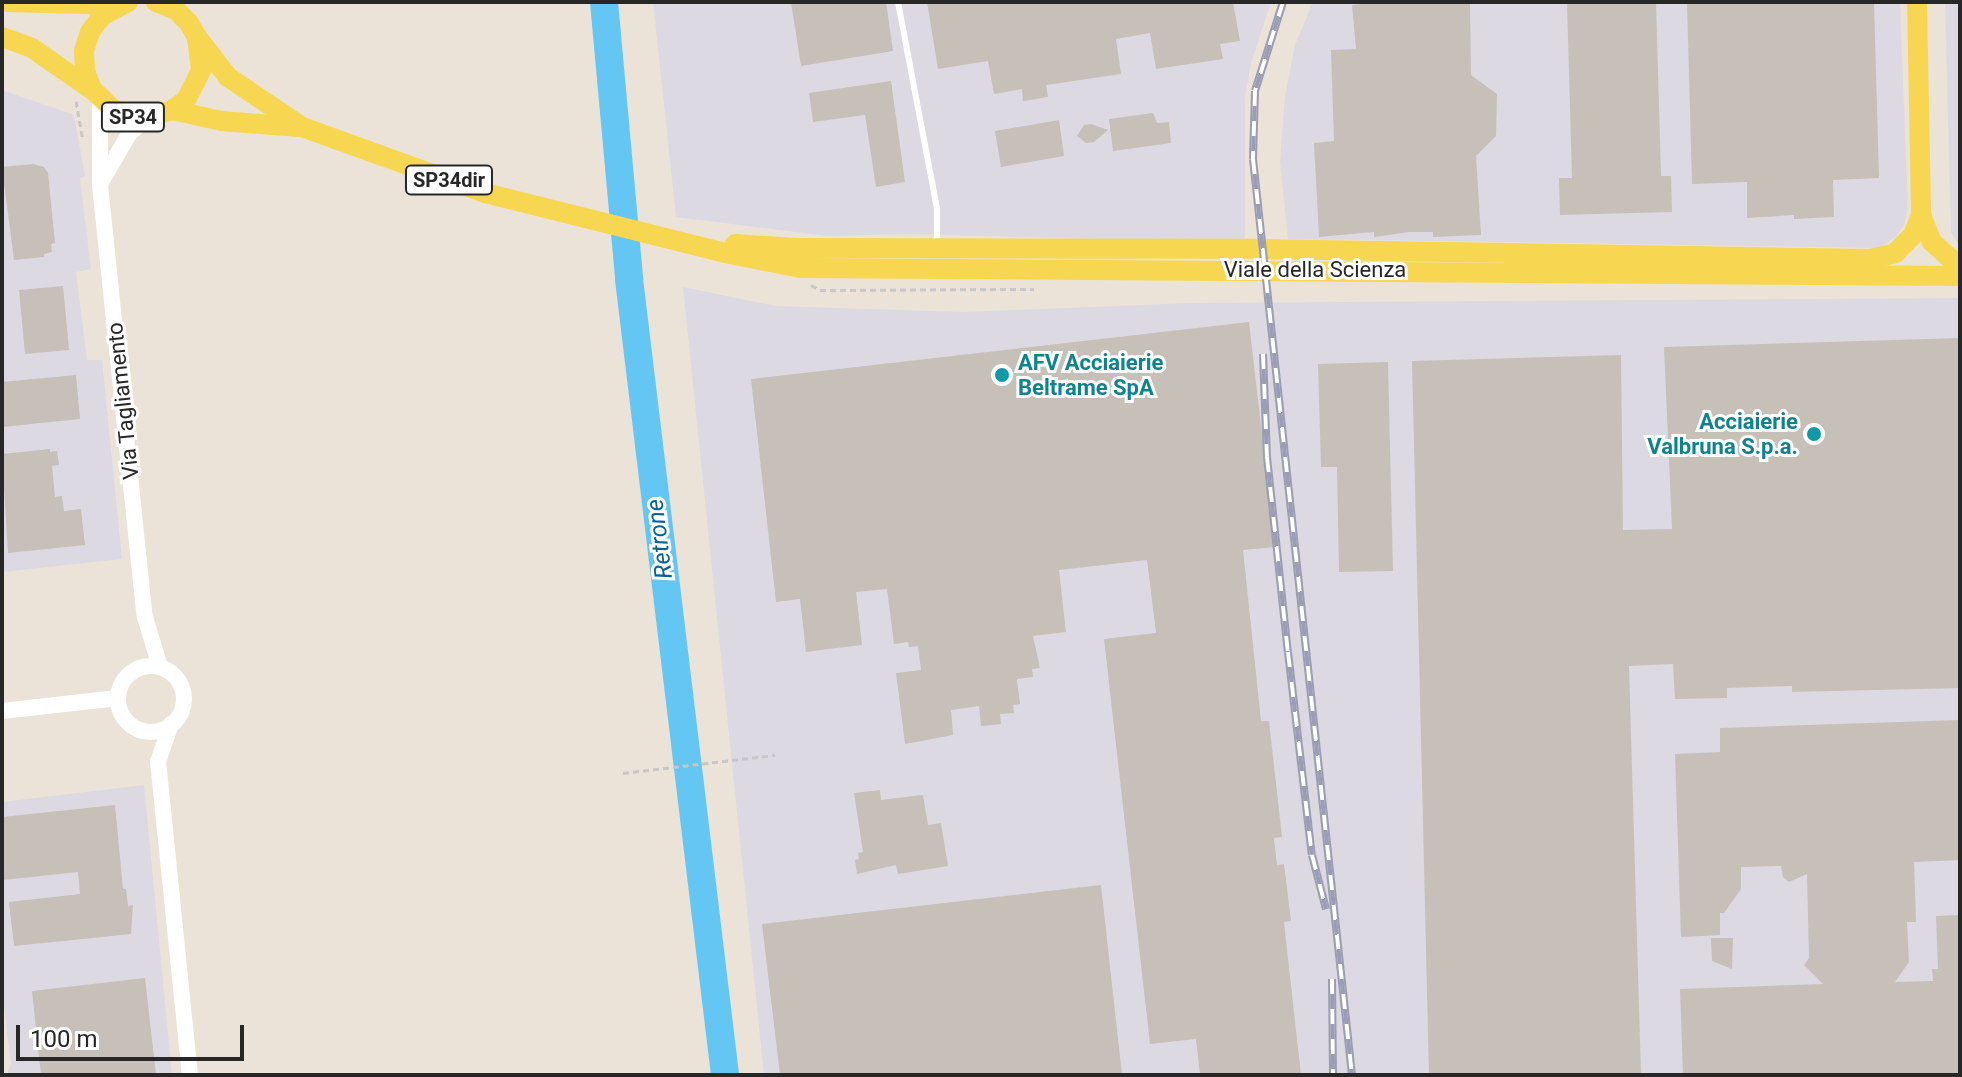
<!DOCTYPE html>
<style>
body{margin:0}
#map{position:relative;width:1962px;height:1077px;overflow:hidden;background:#ebe3d7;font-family:Roboto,sans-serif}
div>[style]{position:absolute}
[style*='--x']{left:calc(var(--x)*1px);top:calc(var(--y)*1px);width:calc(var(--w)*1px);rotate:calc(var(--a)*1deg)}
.industrial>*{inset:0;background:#dcd9e2}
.river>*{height:28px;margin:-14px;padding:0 14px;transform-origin:14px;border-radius:14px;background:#64c7f3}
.building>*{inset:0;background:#c6c0b8}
.path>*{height:3px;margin-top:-1.5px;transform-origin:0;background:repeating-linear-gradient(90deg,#c7c7c7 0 6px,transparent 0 10px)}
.service>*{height:6px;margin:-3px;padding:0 3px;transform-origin:3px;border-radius:3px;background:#fff}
.tertiary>*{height:16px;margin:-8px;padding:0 8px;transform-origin:8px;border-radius:8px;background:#fff}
.tertiary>.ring{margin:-8px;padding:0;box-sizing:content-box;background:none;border:16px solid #fff;border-radius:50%}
.primary>*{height:20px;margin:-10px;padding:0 10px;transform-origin:10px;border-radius:10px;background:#f7d751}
.rail>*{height:8px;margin-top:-4px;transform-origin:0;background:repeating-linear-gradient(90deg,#fff 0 15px,#9a9db3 0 30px);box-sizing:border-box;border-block:2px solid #9a9db3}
.dots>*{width:22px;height:22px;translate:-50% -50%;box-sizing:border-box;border:4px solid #fff;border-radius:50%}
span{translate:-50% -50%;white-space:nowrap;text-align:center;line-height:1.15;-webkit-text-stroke:6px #fff;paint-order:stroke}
.shield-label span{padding:2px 6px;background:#fff;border:2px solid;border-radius:6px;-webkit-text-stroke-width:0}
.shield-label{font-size:20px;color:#272727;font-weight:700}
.street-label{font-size:22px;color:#272727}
.culture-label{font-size:22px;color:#0d838f;font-weight:700}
.left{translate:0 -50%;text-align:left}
.right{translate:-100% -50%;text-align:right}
.water-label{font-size:24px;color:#07629b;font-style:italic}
.frame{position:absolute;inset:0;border:4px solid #272727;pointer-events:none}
.scale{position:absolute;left:16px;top:1025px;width:228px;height:36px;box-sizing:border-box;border:4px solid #272727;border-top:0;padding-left:10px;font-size:24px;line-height:28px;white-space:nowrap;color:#272727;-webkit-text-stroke:6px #fff;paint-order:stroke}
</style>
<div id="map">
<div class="industrial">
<i style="clip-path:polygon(653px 2px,1271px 2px,1251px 63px,1245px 97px,1245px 243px,909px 234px,827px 236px,676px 217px)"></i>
<i style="clip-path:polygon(1313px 2px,1900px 2px,1908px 209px,1904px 224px,1896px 237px,1879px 248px,1288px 239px,1280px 162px,1285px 96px,1295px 45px)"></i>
<i style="clip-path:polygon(1945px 2px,1960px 2px,1960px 248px,1951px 232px)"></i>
<i style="clip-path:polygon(2px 90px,74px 115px,85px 176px,80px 178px,91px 269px,76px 272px,87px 360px,102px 360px,122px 559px,2px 572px)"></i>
<i style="clip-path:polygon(683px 287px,775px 306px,963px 312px,1191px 303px,1960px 298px,1960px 1075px,764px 1075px)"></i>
<i style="clip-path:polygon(144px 785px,172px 1075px,7px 1075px,11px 1063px,2px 990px,2px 802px)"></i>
</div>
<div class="river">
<i style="--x:604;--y:2;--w:278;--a:84.8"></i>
<i style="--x:629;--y:279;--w:802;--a:83.12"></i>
</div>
<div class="building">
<i style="clip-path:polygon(791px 2px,886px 2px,893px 51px,801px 66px)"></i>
<i style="clip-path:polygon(927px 2px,1233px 2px,1240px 41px,1220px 44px,1223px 59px,1156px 69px,1150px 33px,1116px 39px,1121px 74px,1046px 85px,1048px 97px,1023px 101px,1022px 89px,994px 94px,988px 61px,938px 69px)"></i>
<i style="clip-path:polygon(1377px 2px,1470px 2px,1471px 75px,1497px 94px,1496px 136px,1476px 156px,1481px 235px,1433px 237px,1433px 232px,1409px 232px,1374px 237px,1374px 232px,1319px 237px,1314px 143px,1334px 141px,1331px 50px,1356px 49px,1352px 5px)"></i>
<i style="clip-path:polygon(1567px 2px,1656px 2px,1661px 176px,1671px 176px,1672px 212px,1560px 215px,1559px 178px,1572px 178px)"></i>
<i style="clip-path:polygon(1687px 2px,1874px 2px,1879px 178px,1833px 180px,1834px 217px,1794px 219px,1794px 215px,1747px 218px,1747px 182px,1692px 184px)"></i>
<i style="clip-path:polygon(891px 81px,905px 182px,876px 187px,865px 115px,813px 122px,809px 93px)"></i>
<i style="clip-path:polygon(1153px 113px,1157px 123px,1169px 122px,1171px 143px,1113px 151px,1109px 119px)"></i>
<i style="clip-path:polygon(1059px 120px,1064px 156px,1001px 167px,995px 131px)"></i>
<i style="clip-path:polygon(1091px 124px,1108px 130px,1094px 142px,1086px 143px,1077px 136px,1084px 125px)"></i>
<i style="clip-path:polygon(33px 164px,44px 167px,48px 173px,55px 243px,51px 244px,52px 252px,44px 254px,44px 257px,14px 260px,2px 167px)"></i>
<i style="clip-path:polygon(63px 286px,69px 350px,25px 354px,19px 290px)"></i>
<i style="clip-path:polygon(1249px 322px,1275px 547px,1243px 550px,1261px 721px,1269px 721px,1282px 837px,1274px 838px,1277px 865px,1284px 864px,1291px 921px,1284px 922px,1301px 1075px,1200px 1075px,1196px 1039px,1150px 1044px,1104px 639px,1156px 633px,1147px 560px,1059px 570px,1066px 632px,1033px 636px,1040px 668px,1032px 669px,1033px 677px,1017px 679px,1020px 704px,1013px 705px,1014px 713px,1000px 714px,1001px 724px,981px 726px,979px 706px,951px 710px,953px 735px,905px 744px,896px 673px,921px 670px,918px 646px,909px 647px,908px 642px,894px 644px,887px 589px,856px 592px,862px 645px,828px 649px,806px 652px,800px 599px,776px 602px,751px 379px)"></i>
<i style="clip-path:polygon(1960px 338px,1960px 688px,1792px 692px,1792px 686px,1727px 688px,1727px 698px,1675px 699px,1673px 664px,1629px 666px,1641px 1075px,1429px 1075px,1412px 361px,1621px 355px,1623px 530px,1672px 529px,1664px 347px)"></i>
<i style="clip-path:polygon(1388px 362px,1393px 571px,1339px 572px,1337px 467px,1321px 467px,1318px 364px)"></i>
<i style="clip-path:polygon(76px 375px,80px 419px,2px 427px,2px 382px)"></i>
<i style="clip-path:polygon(50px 449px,50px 452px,57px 451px,59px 465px,52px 466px,55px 497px,62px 496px,64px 511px,81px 509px,85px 545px,8px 553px,2px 454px)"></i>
<i style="clip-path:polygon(1960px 720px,1960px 860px,1914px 862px,1916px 922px,1907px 922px,1909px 962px,1895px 982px,1933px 981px,1932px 969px,1938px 969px,1936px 916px,1960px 915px,1960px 1075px,1683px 1075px,1680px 989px,1823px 984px,1804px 965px,1809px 958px,1807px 874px,1789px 882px,1783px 877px,1781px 866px,1741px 867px,1741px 889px,1724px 913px,1720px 913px,1720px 935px,1681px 937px,1675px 754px,1720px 752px,1720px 728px)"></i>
<i style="clip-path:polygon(880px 790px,881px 800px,923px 795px,928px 825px,941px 823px,948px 866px,898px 874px,896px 865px,857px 874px,855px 860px,859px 859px,858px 853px,863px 852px,854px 793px)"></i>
<i style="clip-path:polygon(115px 805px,123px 889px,126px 889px,128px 906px,133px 905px,131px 934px,14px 946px,9px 902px,80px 894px,78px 872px,3px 880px,2px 817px)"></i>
<i style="clip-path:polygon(1101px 885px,1122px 1075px,780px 1075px,762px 924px)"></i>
<i style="clip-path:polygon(1711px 938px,1733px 938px,1732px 969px,1712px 961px)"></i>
<i style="clip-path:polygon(145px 978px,156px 1075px,41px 1075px,32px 991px)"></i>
</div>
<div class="path">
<i style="--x:76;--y:101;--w:40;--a:80"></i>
<i style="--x:811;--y:285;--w:10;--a:29"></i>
<i style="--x:820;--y:290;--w:214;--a:-0.3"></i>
<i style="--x:623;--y:773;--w:153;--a:-6.8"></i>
</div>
<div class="service">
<i style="--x:898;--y:2;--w:211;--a:79.3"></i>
<i style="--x:937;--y:209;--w:36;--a:90"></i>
</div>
<div class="tertiary">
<i style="--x:100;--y:100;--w:85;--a:90"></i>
<i style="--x:100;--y:185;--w:434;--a:84.1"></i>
<i style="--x:145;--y:617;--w:52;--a:73.3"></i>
<i style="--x:100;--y:184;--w:58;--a:-59.9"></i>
<i style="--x:129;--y:134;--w:24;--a:-42"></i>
<i class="ring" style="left:118px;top:666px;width:50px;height:50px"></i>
<i style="--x:2;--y:711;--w:117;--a:-6.4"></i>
<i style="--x:171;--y:724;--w:39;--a:109"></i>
<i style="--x:158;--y:761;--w:316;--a:84.2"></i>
</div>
<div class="primary">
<i style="--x:7;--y:2;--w:112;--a:1.5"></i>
<i style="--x:128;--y:2;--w:30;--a:152"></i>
<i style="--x:102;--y:16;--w:20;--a:127"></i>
<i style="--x:90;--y:32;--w:20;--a:108"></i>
<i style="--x:84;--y:51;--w:20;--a:87"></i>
<i style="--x:85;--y:71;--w:19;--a:69"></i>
<i style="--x:92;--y:89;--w:30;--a:44"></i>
<i style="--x:114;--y:110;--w:34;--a:14"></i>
<i style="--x:147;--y:118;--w:26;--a:-18"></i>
<i style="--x:172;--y:110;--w:17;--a:-36"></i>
<i style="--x:186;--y:100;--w:34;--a:-63"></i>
<i style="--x:201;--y:70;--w:33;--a:-97"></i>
<i style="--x:197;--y:37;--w:16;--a:-120"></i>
<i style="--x:189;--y:23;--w:18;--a:-135"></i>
<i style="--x:176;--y:10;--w:22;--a:-158"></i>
<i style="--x:1917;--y:2;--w:213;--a:88.9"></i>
<i style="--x:1921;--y:215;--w:29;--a:68"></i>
<i style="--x:1932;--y:242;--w:38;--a:42"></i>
<i style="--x:2;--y:37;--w:32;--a:20"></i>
<i style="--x:32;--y:48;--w:72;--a:34.8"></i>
<i style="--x:197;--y:37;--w:51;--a:52.2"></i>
<i style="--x:228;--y:77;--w:89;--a:34"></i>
<i style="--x:302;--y:127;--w:195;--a:19.8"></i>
<i style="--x:485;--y:193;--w:247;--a:14"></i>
<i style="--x:725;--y:253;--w:77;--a:11.2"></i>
<i style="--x:801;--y:268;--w:1159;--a:0.4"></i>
<i style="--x:172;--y:110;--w:51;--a:12.4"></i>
<i style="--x:222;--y:121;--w:77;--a:4.5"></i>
<i style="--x:735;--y:244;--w:61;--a:3.8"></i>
<i style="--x:796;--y:248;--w:466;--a:0.1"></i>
<i style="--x:1262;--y:249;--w:608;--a:0.94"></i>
<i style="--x:1870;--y:259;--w:26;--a:-13"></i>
<i style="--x:1895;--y:253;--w:25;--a:-45"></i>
<i style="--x:1913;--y:235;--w:22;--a:-68"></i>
</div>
<div class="rail">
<i style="--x:1283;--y:2;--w:93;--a:107.5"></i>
<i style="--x:1255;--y:91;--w:68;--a:91.7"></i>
<i style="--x:1253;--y:159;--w:921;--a:83.83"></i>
<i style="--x:1263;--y:354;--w:103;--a:87.8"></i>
<i style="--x:1267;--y:457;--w:196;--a:83.9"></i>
<i style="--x:1288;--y:652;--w:204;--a:83.3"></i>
<i style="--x:1312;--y:855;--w:56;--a:75.5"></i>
<i style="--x:1332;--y:979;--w:96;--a:89.4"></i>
</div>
<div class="dots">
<i style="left:1002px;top:375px;background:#0f9aa8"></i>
<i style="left:1814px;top:434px;background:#0f9aa8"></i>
</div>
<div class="shield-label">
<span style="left:133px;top:117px">SP34</span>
<span style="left:449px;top:180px">SP34dir</span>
</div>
<div class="street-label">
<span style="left:1315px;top:270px">Viale della Scienza</span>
<span style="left:123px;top:401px;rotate:-96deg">Via Tagliamento</span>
</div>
<div class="culture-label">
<span class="left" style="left:1018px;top:375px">AFV Acciaierie<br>Beltrame SpA</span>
<span class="right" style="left:1798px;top:434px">Acciaierie<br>Valbruna S.p.a.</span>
</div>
<div class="water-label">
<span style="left:660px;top:539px;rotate:-97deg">Retrone</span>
</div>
<div class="frame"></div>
<div class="scale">100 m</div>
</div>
